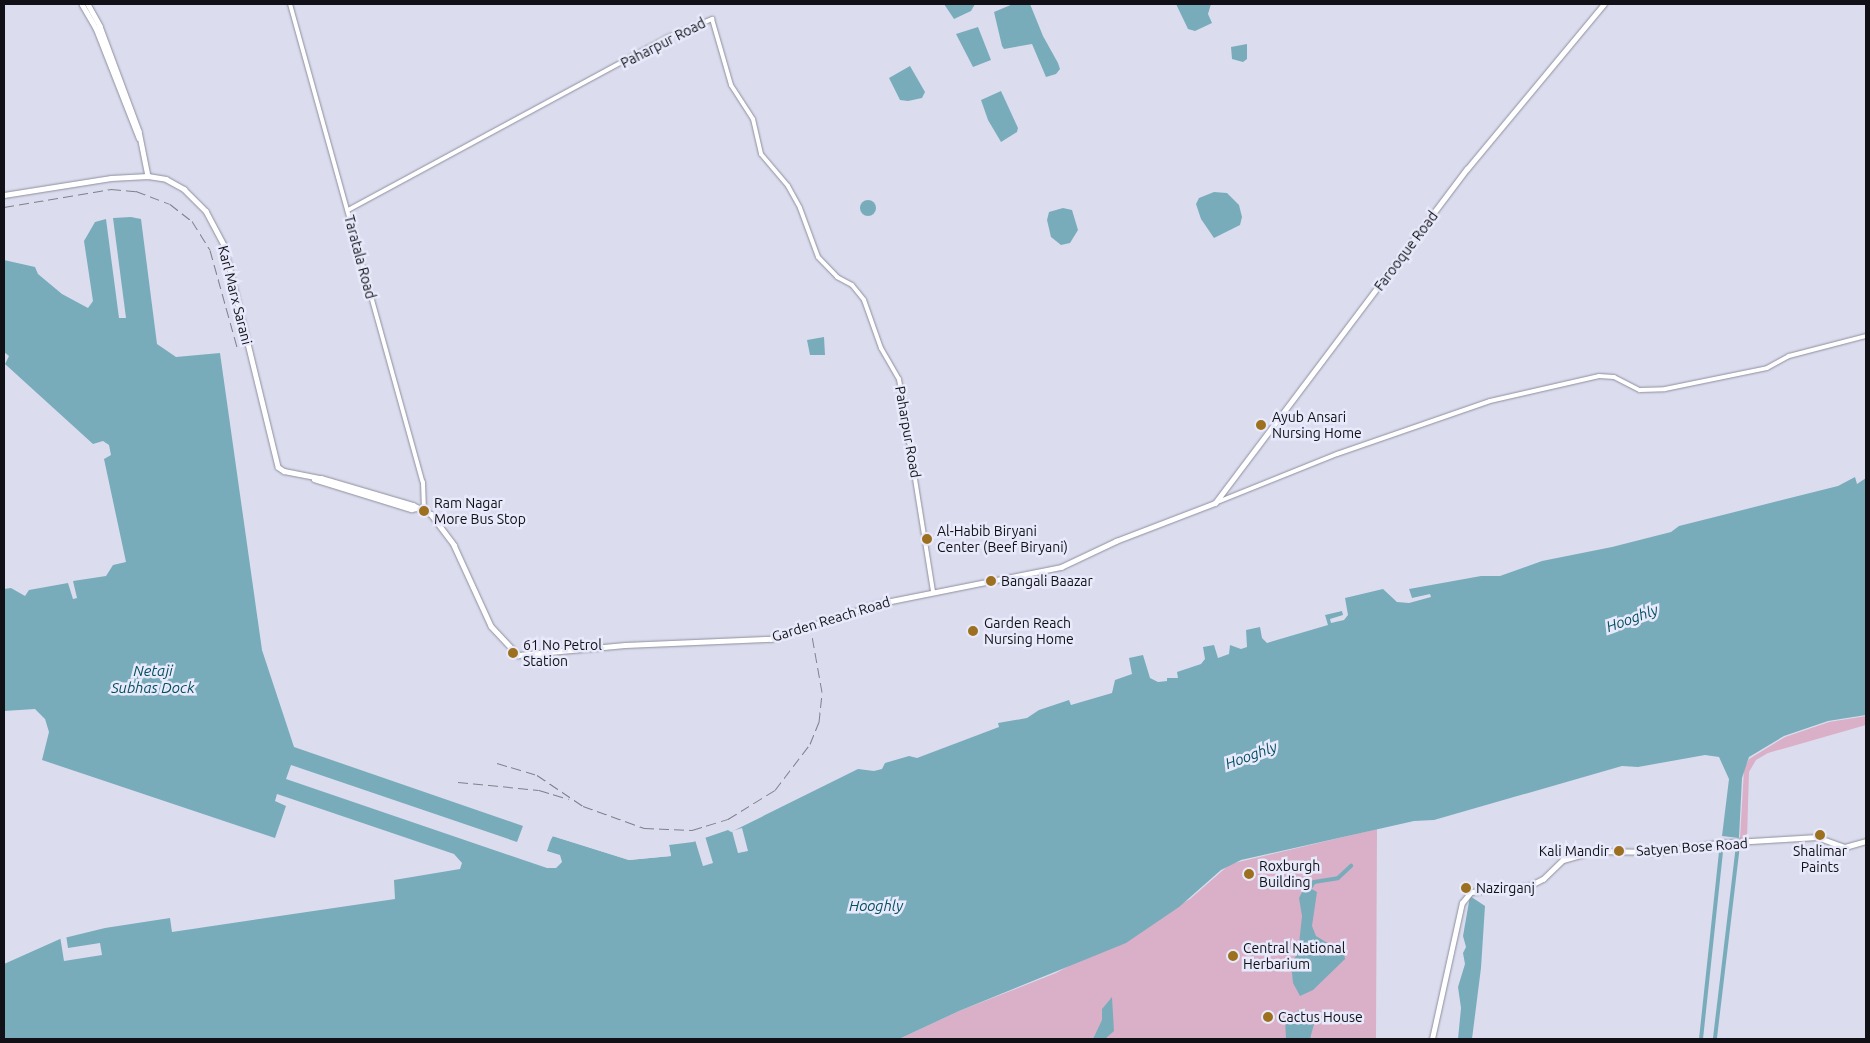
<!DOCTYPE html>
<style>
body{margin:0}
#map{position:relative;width:1870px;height:1043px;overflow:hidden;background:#dbddee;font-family:Ubuntu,sans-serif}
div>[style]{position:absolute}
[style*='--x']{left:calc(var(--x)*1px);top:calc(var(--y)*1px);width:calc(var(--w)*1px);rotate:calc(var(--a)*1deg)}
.green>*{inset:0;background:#d9b0c7}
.water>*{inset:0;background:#79acbb}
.round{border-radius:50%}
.pier>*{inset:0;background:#dbddee}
.canal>*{height:4px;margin:-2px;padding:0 2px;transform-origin:2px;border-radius:2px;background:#79acbb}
.roads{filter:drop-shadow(0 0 1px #8d8e9e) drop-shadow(0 0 1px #8d8e9e)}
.tertiary>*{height:4px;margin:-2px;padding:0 2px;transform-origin:2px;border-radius:2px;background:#fff}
.secondary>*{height:4.5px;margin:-2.25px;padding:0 2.25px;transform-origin:2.25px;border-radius:2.25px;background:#fff}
.rail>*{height:1px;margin-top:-0.5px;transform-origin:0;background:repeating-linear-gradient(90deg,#7e808c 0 10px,transparent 0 15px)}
.dots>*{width:14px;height:14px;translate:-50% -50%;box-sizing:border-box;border:2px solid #e8eafb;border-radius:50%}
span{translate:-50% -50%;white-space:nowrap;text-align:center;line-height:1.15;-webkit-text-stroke:5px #e8eafb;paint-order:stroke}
.street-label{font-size:14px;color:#101016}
.poi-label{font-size:14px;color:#101016}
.left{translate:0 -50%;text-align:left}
.right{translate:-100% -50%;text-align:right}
.water-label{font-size:15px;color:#045061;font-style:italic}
.frame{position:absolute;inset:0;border:5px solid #101016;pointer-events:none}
</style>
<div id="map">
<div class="green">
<i style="clip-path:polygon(1866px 716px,1866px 725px,1768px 753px,1756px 760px,1749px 772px,1747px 840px,1740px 839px,1744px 769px,1749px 759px,1785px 737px,1829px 722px)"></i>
<i style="clip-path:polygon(1377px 829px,1376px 1039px,899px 1039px,959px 1011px,1056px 973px,1190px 899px,1230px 864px)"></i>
</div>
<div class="water">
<i style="clip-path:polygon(944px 4px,975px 4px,971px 11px,954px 19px)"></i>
<i style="clip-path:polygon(1013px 4px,1030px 4px,1043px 36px,1058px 63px,1060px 69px,1056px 74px,1046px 77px,1032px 44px,1004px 49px,1002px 46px,994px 12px)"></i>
<i style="clip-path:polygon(1176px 4px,1211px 4px,1208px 14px,1212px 23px,1195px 31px,1188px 29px)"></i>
<i style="clip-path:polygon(978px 27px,991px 60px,973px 67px,956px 34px)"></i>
<i style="clip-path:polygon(1247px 44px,1247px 59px,1243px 62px,1232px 59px,1231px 47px)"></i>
<i style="clip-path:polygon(910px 66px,925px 92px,922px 98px,908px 101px,900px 100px,889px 78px)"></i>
<i style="clip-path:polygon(1001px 91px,1018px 128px,1017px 132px,1001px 142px,988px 120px,981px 100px)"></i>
<i style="clip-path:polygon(1214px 192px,1227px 193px,1239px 205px,1242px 217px,1240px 225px,1214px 238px,1201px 219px,1196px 204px,1199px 198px)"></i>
<i class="round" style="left:860px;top:200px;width:16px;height:16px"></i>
<i style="clip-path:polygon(1063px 208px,1072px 210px,1078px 230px,1070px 243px,1061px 245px,1051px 237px,1047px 220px,1049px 212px)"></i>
<i style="clip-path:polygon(131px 217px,141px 219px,157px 344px,176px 357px,220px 353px,262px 650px,294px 747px,523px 826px,517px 842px,291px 765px,286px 779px,547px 868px,556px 868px,562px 862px,560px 855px,547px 851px,552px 836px,629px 860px,671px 856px,669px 845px,693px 842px,728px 830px,731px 832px,858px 769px,874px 771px,882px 769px,885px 763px,909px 756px,917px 758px,999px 727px,998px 723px,1027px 718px,1039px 710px,1069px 700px,1071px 705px,1112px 693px,1115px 680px,1132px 674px,1129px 658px,1143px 655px,1150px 678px,1158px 682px,1167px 681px,1167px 678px,1178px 678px,1177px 672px,1201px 664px,1205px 659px,1203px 647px,1214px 645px,1218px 658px,1229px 654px,1230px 645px,1241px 649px,1247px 647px,1246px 630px,1260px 627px,1262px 638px,1267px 643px,1328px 625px,1325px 615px,1342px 611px,1343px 615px,1330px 619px,1331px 623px,1344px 620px,1348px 615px,1345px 598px,1383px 589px,1397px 602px,1409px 603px,1431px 597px,1430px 594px,1412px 598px,1409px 589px,1481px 576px,1500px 576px,1542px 561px,1612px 547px,1671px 532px,1679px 526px,1838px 486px,1855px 477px,1857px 484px,1866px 478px,1866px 715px,1828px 721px,1784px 736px,1749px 757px,1742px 778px,1739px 838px,1722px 836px,1729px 779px,1719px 757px,1705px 755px,1638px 767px,1622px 766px,1434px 820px,1414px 821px,1241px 860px,1221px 870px,1179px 907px,1126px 943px,959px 1011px,899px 1039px,4px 1039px,4px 964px,60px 939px,105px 928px,170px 918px,172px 932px,395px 899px,394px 880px,460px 869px,462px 863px,454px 854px,277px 794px,275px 801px,286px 806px,275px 838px,42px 760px,49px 732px,45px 719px,35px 709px,4px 711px,4px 589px,11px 588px,25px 596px,29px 590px,68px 583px,73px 599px,77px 598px,73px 581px,106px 576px,113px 565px,126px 562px,104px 459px,111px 455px,109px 445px,103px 441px,93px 444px,5px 364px,9px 356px,4px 352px,4px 260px,35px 267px,38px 274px,62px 294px,88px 308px,93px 301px,84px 241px,95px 222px,106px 219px,119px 318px,126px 318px,113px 218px)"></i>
<i style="clip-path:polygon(824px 337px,825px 355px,810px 355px,807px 340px)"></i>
<i style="clip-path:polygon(1310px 888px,1317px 892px,1312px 926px,1316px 936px,1344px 953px,1345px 959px,1313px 990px,1300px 996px,1293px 983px,1291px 963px,1298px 953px,1302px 916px,1299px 898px,1303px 890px)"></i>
<i style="clip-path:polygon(1470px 896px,1485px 906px,1481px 968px,1472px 1039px,1458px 1039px,1461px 1008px,1458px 987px,1465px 964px,1463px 953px,1466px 947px,1463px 936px)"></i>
<i style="clip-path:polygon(1112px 997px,1114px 1031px,1105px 1039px,1093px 1039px,1102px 1020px,1102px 1009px)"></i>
<i style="clip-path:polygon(1299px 1010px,1308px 1015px,1314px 1024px,1310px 1039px,1286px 1039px,1285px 1018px)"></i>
</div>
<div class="pier">
<i style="clip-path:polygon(742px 828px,748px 851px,738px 853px,732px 831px)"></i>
<i style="clip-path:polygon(552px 833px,629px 857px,668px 854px,669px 845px,671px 856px,629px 860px,553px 836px,545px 850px)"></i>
<i style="clip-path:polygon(705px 836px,713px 863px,703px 866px,695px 840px)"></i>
<i style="clip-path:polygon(66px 935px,68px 948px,100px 943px,102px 955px,64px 961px,60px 936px)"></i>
</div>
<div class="canal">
<i style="--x:1310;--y:888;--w:7;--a:-56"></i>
<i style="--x:1314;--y:882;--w:24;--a:-9"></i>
<i style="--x:1338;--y:878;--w:18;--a:-43"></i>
<i style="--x:1701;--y:1039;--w:198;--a:-83.9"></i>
<i style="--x:1722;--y:842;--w:16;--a:11"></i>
<i style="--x:1738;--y:845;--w:195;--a:96.8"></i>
</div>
<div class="roads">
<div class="tertiary">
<i style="--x:290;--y:4;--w:496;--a:74.5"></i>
<i style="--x:423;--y:482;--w:28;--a:88"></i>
<i style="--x:348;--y:210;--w:364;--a:-28.4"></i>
<i style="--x:668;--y:37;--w:48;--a:-22.2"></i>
<i style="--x:712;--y:19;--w:69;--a:73.9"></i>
<i style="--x:731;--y:85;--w:40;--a:57.1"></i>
<i style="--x:753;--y:119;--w:36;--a:77"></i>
<i style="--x:761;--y:154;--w:42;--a:49.8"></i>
<i style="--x:788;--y:186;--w:25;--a:61"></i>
<i style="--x:800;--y:208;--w:52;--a:69.8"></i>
<i style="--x:818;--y:257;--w:28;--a:46"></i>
<i style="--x:837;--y:277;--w:17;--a:28"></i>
<i style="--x:852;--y:285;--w:19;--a:51"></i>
<i style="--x:864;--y:300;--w:51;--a:70.5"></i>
<i style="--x:881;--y:348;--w:36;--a:60"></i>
<i style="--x:899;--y:379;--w:216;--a:80.9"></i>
<i style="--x:1215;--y:503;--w:131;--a:-21.9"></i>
<i style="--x:1337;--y:454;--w:162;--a:-19.1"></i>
<i style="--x:1490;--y:401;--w:112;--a:-12.9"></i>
<i style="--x:1599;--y:376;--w:15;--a:4"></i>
<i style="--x:1614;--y:377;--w:29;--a:27"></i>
<i style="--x:1640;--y:390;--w:25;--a:-2"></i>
<i style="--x:1665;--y:389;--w:104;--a:-11.6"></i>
<i style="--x:1767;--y:368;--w:25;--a:-29"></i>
<i style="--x:1789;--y:356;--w:80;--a:-14.6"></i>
</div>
<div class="secondary">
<i style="--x:82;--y:4;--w:28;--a:60"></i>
<i style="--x:96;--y:28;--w:118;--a:68.6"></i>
<i style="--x:88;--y:4;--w:25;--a:61"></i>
<i style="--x:100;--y:26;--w:112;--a:69.6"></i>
<i style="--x:139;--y:131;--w:46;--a:78.7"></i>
<i style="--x:4;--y:195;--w:108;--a:-9"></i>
<i style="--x:111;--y:178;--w:37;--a:-3"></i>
<i style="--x:148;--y:176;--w:18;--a:9"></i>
<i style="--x:166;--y:179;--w:21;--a:29"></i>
<i style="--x:184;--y:189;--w:31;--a:45"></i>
<i style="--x:206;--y:211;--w:38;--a:62"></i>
<i style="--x:224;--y:245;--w:228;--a:76.3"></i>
<i style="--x:278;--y:467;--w:7;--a:34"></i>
<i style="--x:284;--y:471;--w:38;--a:11"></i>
<i style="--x:321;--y:478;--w:96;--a:16.4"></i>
<i style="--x:413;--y:505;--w:20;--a:27"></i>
<i style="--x:431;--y:514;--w:39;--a:53"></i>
<i style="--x:454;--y:545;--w:89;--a:65.4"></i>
<i style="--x:491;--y:626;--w:40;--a:47"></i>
<i style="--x:518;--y:655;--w:107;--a:-5.3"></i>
<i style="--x:625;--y:645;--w:146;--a:-2.4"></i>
<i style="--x:771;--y:639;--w:111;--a:-18.4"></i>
<i style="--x:876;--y:604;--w:189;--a:-11.3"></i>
<i style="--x:1061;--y:567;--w:61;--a:-25.3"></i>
<i style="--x:1116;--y:541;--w:106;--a:-21"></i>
<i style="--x:1215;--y:503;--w:418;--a:-53"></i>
<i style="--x:1467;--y:169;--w:214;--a:-50.3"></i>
<i style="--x:314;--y:479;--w:102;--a:17.2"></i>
<i style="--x:411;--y:509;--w:6;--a:-9"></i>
<i style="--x:1432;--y:1039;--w:139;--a:-77.6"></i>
<i style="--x:1462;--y:903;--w:14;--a:-51"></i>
<i style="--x:1471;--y:892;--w:58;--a:-5.9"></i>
<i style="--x:1529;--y:886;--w:16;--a:-27"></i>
<i style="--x:1543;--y:879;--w:28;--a:-44"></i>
<i style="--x:1563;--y:860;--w:32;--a:-16"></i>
<i style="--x:1594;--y:851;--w:65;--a:0.9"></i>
<i style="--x:1659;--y:852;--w:60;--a:-8.7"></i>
<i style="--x:1718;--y:843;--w:99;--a:-3.5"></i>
<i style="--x:1817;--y:837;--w:30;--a:20"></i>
<i style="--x:1845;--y:847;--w:22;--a:-16"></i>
</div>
</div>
<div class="rail">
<i style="--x:4;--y:207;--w:109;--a:-9.5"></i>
<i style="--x:111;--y:189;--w:25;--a:5"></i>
<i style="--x:136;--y:191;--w:36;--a:21"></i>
<i style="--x:170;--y:204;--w:28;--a:38"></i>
<i style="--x:192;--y:221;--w:34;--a:58"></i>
<i style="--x:210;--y:250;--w:101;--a:74.4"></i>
<i style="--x:497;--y:763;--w:42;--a:16.7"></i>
<i style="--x:537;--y:775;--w:55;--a:34"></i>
<i style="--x:583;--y:806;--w:65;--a:19.8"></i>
<i style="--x:644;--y:828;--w:48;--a:2.4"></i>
<i style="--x:692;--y:830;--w:38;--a:-17"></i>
<i style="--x:728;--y:819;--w:55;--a:-31.7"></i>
<i style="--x:775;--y:790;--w:58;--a:-52.7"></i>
<i style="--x:810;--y:744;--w:24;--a:-68"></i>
<i style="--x:819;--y:722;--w:30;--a:-84"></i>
<i style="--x:822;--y:692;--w:63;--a:-100.1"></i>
<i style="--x:458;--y:782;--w:81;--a:5.6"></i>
<i style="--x:539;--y:790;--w:31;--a:17"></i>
</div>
<div class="dots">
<i style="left:1261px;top:425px;background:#9c701f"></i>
<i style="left:424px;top:511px;background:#9c701f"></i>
<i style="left:927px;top:539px;background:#9c701f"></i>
<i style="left:991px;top:581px;background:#9c701f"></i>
<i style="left:973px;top:631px;background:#9c701f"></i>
<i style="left:513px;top:653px;background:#9c701f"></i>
<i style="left:1820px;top:835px;background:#9c701f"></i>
<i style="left:1619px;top:851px;background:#9c701f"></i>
<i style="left:1249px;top:874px;background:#9c701f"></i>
<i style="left:1466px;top:888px;background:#9c701f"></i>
<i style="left:1233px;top:956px;background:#9c701f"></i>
<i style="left:1268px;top:1017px;background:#9c701f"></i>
</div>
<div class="street-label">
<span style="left:663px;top:43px;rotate:-27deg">Paharpur Road</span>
<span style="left:1406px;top:251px;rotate:-53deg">Farooque Road</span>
<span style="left:360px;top:257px;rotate:75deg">Taratala Road</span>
<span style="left:235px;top:295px;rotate:76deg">Karl Marx Sarani</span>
<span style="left:908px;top:432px;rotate:80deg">Paharpur Road</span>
<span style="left:831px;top:619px;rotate:-17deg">Garden Reach Road</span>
<span style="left:1692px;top:847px;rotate:-4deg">Satyen Bose Road</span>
</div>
<div class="poi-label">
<span class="left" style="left:1272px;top:425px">Ayub Ansari<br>Nursing Home</span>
<span class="left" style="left:434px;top:511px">Ram Nagar<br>More Bus Stop</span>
<span class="left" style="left:937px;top:539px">Al-Habib Biryani<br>Center (Beef Biryani)</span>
<span class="left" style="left:1001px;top:581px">Bangali Baazar</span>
<span class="left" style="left:984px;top:631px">Garden Reach<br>Nursing Home</span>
<span class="left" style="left:523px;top:653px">61 No Petrol<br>Station</span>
<span class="right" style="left:1609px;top:851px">Kali Mandir</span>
<span style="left:1820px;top:859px">Shalimar<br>Paints</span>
<span class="left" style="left:1259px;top:874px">Roxburgh<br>Building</span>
<span class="left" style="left:1476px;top:888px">Nazirganj</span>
<span class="left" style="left:1243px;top:956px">Central National<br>Herbarium</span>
<span class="left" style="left:1278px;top:1017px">Cactus House</span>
</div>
<div class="water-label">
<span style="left:1632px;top:618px;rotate:-20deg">Hooghly</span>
<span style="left:153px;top:679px">Netaji<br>Subhas Dock</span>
<span style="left:1251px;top:755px;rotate:-20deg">Hooghly</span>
<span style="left:876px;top:906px">Hooghly</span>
</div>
<div class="frame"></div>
</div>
